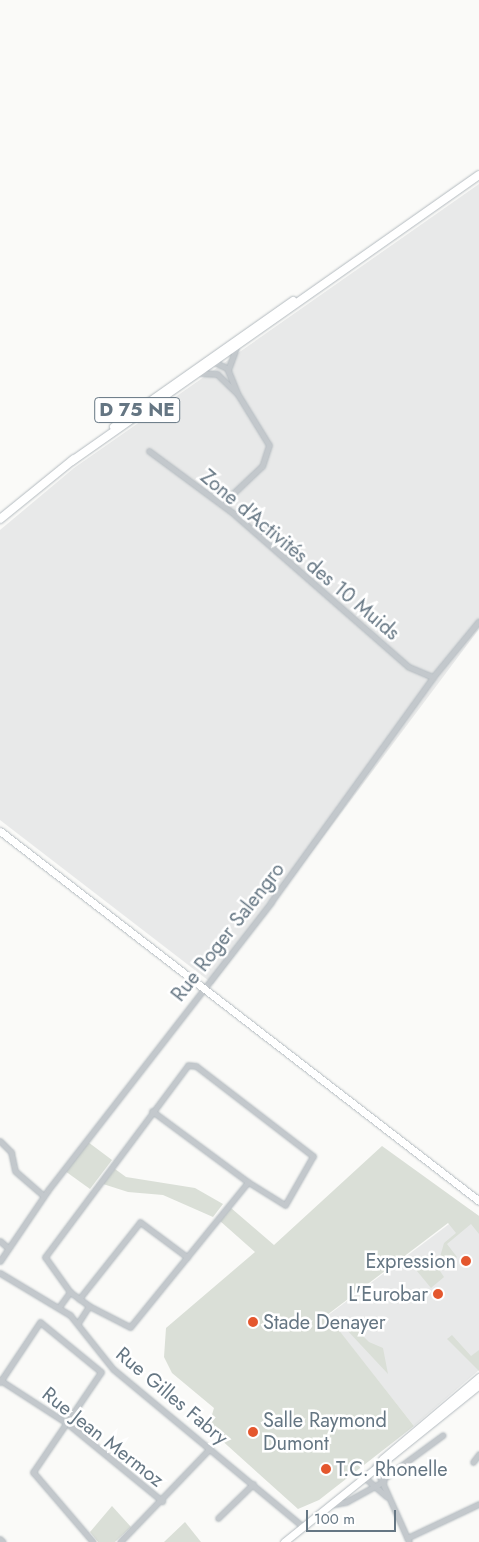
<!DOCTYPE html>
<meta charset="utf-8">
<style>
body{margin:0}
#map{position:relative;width:479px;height:1542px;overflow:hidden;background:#fafaf8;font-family:Jost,sans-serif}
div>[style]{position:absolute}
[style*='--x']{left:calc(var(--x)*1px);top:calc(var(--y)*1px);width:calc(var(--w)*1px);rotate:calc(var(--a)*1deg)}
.built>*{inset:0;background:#e8e9e9}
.green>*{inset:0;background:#dadfd7}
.roads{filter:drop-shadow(0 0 1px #b3babf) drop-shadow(0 0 1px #b3babf)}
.street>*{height:5px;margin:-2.5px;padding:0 2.5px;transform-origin:2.5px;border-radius:2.5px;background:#c3c8cc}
.secondary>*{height:7px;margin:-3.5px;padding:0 3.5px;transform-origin:3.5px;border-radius:3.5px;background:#fff}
.primary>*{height:8px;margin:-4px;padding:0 4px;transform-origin:4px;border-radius:4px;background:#fff}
.dots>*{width:14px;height:14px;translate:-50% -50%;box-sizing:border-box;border:2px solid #fff;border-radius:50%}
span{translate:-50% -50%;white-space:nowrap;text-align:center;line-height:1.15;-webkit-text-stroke:5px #fff;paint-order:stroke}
.shield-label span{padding:1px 4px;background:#fff;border:1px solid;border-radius:4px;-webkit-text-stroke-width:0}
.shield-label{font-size:19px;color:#657683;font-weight:700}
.street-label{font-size:20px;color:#657683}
.poi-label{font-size:20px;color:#657683}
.right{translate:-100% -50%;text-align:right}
.left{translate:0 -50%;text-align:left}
.scale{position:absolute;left:306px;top:1510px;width:90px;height:22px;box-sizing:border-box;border:2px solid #657683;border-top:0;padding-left:6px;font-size:15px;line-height:18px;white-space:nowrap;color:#657683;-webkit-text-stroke:4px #fff;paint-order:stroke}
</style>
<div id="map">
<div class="built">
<i style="clip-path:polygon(479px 184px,479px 629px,213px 984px,0 820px,0 530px,74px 468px)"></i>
<i style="clip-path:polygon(469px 1209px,479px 1216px,479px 1370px,414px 1426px,327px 1316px)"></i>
</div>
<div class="green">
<i style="clip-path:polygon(88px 1142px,112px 1160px,90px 1189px,65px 1171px)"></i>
<i style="clip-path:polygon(382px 1146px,479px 1216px,479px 1234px,471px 1224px,447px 1244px,457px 1257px,440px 1271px,444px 1277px,431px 1288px,412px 1265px,417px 1261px,436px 1271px,444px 1243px,456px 1233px,448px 1223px,327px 1315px,414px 1426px,319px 1500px,298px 1509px,208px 1428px,214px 1408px,172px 1373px,164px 1357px,166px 1328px,255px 1252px,220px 1221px,231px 1208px,274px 1245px)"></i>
<i style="clip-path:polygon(115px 1169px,126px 1177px,195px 1188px,223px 1204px,213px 1217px,163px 1195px,128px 1192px,103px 1184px)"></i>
<i style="clip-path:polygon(345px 1318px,369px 1342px,383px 1348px,388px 1374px,346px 1329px)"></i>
<i style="clip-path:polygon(452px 1335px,471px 1356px,479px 1350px,479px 1371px,447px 1339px)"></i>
<i style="clip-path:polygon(112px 1506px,131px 1527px,115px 1542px,98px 1542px,90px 1532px)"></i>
<i style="clip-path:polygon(185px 1522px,201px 1542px,164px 1542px)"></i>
</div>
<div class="roads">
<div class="street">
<i style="--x:214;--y:362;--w:14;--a:25"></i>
<i style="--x:227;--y:368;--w:27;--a:68"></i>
<i style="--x:228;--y:370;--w:23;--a:-70"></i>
<i style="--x:200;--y:373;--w:17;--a:3"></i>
<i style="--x:217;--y:374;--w:28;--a:44"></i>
<i style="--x:237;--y:393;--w:61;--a:58.4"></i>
<i style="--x:269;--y:445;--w:22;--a:108"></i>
<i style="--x:262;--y:466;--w:55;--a:136.5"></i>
<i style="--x:149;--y:451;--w:106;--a:36.5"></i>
<i style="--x:234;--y:514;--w:232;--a:41.2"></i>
<i style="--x:409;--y:667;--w:26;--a:23"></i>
<i style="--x:152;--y:1111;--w:119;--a:36.5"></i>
<i style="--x:0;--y:1141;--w:16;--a:45"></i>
<i style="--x:11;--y:1152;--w:19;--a:78"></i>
<i style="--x:15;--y:1171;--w:38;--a:41"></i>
<i style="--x:0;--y:1241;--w:11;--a:41"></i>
<i style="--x:0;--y:1261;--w:86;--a:-55.9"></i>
<i style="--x:48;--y:1190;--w:364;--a:-52.2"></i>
<i style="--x:271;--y:902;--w:277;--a:-54.2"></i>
<i style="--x:433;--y:677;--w:72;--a:-50.6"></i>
<i style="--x:0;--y:1273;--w:82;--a:31"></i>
<i style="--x:70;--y:1315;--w:69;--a:51.5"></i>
<i style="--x:113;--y:1369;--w:247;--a:39.7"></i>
<i style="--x:70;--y:1292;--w:43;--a:-125.5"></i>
<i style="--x:45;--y:1257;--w:239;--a:-53.3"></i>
<i style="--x:188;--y:1065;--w:8;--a:7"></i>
<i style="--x:196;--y:1066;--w:148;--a:37.6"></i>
<i style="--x:313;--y:1156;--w:56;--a:119.7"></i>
<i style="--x:285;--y:1205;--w:44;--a:-148.1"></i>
<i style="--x:248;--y:1182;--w:187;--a:129.1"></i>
<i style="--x:130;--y:1327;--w:46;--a:-152.9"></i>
<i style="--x:79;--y:1299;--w:98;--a:-51.6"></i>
<i style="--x:140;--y:1222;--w:59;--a:36.7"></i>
<i style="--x:59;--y:1307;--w:19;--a:-54"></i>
<i style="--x:70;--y:1292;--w:24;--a:36"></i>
<i style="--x:89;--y:1306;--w:20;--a:123"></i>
<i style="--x:0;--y:1380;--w:81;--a:32.9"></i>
<i style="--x:68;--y:1424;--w:122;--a:39.3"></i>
<i style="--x:0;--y:1382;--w:72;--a:-56.3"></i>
<i style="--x:40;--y:1322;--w:79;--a:39.3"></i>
<i style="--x:101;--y:1372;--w:121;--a:124.2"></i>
<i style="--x:33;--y:1472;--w:92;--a:49.4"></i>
<i style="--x:473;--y:1462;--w:10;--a:-53"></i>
<i style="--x:375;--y:1466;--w:83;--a:65.9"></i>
<i style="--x:364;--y:1477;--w:30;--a:41"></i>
<i style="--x:383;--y:1479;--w:74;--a:-36.3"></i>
<i style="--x:330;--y:1505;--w:16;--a:-11"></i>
<i style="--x:346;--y:1502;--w:43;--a:-28.9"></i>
<i style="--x:218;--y:1518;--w:49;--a:-44.2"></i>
<i style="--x:407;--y:1538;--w:80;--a:-25.3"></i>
<i style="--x:0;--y:1539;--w:4;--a:45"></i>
<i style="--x:120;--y:1542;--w:130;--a:-46.2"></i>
</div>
<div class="secondary">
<i style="--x:0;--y:831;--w:605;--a:37.68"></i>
<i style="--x:382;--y:1459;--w:127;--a:-40.2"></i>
<i style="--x:284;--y:1542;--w:250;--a:-38.8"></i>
</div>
<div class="primary">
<i style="--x:114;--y:427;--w:219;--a:-35.1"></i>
<i style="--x:72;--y:461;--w:497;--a:-35.1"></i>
<i style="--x:0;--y:519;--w:95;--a:-39"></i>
</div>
</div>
<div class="dots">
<i style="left:466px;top:1261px;background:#e4572e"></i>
<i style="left:438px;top:1294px;background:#e4572e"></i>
<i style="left:253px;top:1322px;background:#e4572e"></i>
<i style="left:253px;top:1432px;background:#e4572e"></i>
<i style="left:326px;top:1469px;background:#e4572e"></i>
</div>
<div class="shield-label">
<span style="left:137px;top:410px">D 75 NE</span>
</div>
<div class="street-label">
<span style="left:300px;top:555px;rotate:40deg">Zone d'Activités des 10 Muids</span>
<span style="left:228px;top:932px;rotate:-52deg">Rue Roger Salengro</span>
<span style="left:172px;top:1396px;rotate:40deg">Rue Gilles Fabry</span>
<span style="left:103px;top:1437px;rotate:38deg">Rue Jean Mermoz</span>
</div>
<div class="poi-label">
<span class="right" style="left:456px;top:1261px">Expression</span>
<span class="right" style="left:428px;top:1294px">L'Eurobar</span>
<span class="left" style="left:263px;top:1322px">Stade Denayer</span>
<span class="left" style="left:263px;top:1432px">Salle Raymond<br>Dumont</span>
<span class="left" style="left:336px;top:1469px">T.C. Rhonelle</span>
</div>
<div class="scale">100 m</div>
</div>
